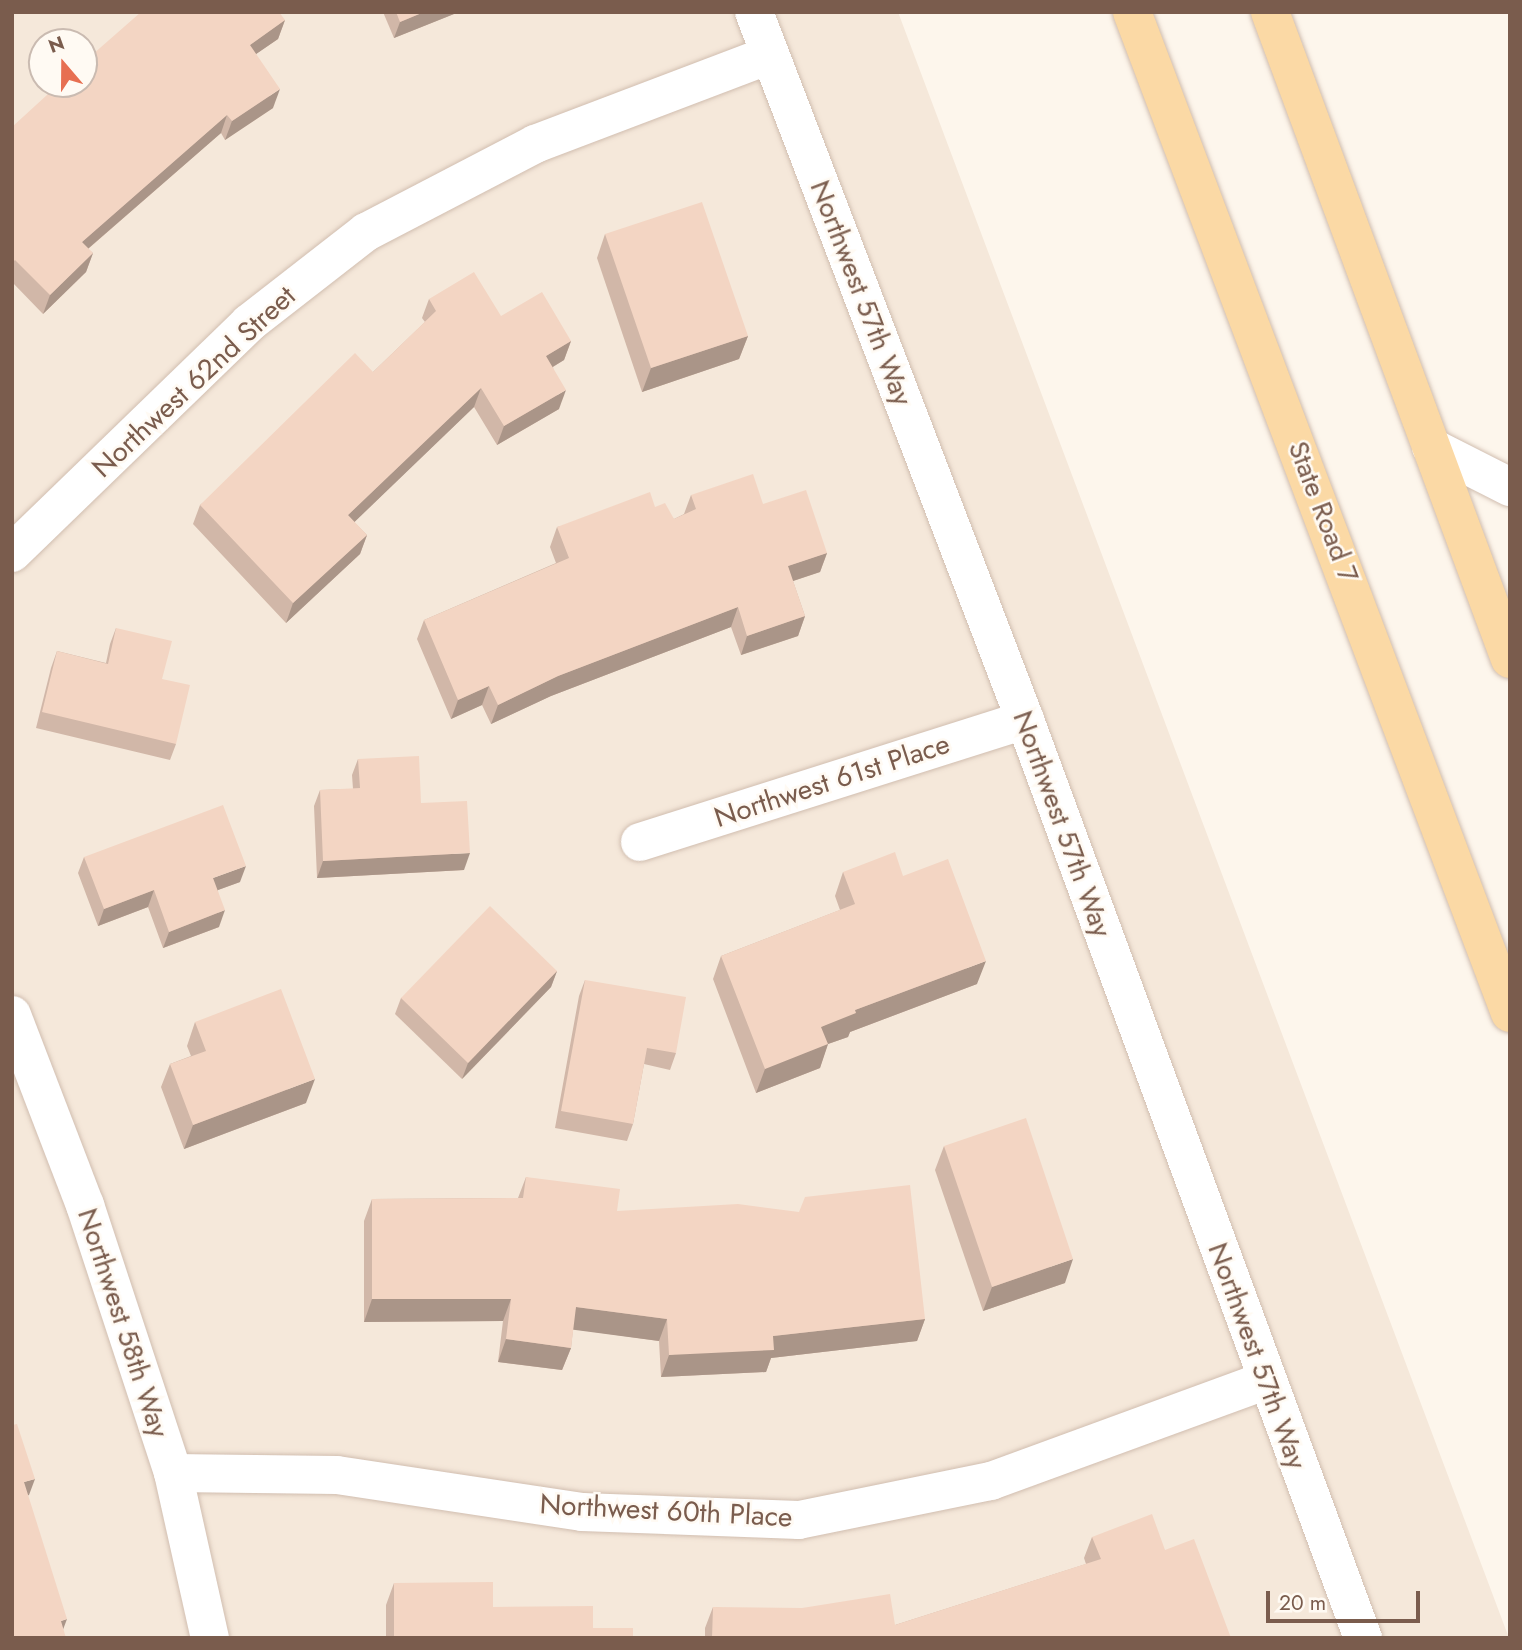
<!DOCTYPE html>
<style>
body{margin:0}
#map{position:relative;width:1522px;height:1650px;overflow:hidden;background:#fdf6ec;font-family:Jost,sans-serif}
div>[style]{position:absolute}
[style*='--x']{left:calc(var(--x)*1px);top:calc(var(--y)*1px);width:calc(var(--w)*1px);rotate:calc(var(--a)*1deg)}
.residential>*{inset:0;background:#f5e8da}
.roads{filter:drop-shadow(0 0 2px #d1beb0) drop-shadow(0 0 2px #d1beb0)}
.minor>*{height:38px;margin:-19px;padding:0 19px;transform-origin:19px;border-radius:19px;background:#fff}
.major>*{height:38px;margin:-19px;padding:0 19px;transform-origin:19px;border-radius:19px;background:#fbd9a5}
.wall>*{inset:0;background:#d1b7a8}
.shaded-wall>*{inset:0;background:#aa9588}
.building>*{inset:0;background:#f3d5c3}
span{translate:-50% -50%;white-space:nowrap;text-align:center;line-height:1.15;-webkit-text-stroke:5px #fffaf3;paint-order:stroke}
.street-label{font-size:28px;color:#7a5c4d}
.frame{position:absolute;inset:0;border:14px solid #7a5c4d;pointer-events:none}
.north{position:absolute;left:28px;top:28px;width:70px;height:70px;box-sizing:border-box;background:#fffaf3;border:2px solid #cabbb1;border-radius:50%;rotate:340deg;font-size:19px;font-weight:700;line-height:28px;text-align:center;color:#7a5c4d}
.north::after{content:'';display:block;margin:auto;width:24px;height:32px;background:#e76f51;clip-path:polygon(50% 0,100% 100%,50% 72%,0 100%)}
.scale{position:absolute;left:1266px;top:1591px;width:154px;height:32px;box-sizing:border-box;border:4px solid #7a5c4d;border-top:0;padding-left:9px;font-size:21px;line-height:24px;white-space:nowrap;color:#7a5c4d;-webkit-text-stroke:5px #fffaf3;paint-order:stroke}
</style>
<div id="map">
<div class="residential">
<i style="clip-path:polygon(evenodd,12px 12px,898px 12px,1509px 1638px,12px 1638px,12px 12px,42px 42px,84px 42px,84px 84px,42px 84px,42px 42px)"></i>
</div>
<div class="roads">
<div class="minor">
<i style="--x:754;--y:12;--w:758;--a:69.05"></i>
<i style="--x:1025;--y:720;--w:978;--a:69.79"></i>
<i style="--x:1431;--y:447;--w:89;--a:26.9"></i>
<i style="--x:12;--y:553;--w:330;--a:-44.1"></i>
<i style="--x:249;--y:323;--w:148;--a:-37.9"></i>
<i style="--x:366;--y:232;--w:191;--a:-27.5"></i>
<i style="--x:535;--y:144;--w:250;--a:-20.8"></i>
<i style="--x:640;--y:842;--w:404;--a:-17.6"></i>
<i style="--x:12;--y:1015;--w:204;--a:69"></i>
<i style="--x:85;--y:1205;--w:282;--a:71.8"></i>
<i style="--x:173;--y:1473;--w:169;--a:77.4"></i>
<i style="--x:173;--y:1473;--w:164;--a:0.7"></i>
<i style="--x:337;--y:1475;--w:248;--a:8.6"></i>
<i style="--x:582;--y:1512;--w:217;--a:2.1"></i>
<i style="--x:799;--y:1520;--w:196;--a:-11.5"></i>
<i style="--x:991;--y:1481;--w:292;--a:-20.1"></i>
</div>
<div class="major">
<i style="--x:1132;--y:12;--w:1070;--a:69.31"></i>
<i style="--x:1270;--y:12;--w:690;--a:69.65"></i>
</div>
</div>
<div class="wall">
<i style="clip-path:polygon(383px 12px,459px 12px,394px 38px)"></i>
<i style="clip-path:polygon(285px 20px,278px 39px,256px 54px,273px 108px,225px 140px,221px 133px,88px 249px,93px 253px,86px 272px,43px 314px,12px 282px,12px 127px)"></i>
<i style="clip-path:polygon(605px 234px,748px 336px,739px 359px,642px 392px,597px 258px)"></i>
<i style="clip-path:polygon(429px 299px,571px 341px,564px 360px,553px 367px,559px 409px,497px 445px,474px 407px,354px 522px,367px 535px,360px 554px,286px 623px,193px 524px,200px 505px,373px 372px,425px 322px,422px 318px)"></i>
<i style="clip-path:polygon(691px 495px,763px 504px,827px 553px,820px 572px,793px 581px,805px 616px,798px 636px,741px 655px,731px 627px,551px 696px,491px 724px,482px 705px,451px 719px,417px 639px,424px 620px,556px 563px,550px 547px,557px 527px,655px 507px,674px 519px,684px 514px)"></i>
<i style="clip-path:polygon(116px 628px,162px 679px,176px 744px,170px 760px,36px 728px,51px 668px,57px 651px,106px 663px,110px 644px)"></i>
<i style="clip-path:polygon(358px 759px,421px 803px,464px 870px,317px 878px,314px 806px,320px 790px,353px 789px,352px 775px)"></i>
<i style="clip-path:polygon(84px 857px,240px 882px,218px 890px,219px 927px,163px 948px,148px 907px,98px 926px,78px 873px)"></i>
<i style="clip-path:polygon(843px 872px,903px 876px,977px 984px,850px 1032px,848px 1037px,828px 1044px,820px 1068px,756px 1093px,713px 979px,721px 956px,840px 910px,835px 896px)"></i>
<i style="clip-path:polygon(557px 971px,551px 987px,462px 1079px,395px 1014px,401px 998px)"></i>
<i style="clip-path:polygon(585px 980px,676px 1053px,670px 1070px,644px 1064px,633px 1124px,627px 1141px,555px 1128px,579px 996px)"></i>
<i style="clip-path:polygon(195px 1022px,306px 1103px,184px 1149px,161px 1087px,170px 1064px,191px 1056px,187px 1046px)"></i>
<i style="clip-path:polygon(944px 1146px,1065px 1283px,983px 1311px,935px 1170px)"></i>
<i style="clip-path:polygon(526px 1177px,617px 1211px,925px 1319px,917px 1341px,771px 1358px,766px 1372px,661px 1377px,659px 1341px,573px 1329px,571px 1348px,562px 1370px,498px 1362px,503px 1321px,364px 1322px,364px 1221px,372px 1199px,518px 1198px)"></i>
<i style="clip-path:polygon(1092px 1537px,1165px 1550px,1231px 1638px,705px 1638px,705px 1628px,713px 1607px,895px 1625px,1086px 1564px,1084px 1558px)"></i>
<i style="clip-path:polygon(394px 1583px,493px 1607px,593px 1628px,633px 1638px,386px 1638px,386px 1605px)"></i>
</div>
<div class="shaded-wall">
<i style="clip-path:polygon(424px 12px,459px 12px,394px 38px,400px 22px)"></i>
<i style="clip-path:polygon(285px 20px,278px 39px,243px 63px,250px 45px)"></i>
<i style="clip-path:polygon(280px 89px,273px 108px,225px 140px,232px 121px)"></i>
<i style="clip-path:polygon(227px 115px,221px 133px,75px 260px,82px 242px)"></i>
<i style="clip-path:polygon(93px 253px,86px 272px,43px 314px,50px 295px)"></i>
<i style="clip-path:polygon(748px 336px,739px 359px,642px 392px,651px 368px)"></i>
<i style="clip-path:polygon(571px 341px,564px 360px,539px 375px,546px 356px)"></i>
<i style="clip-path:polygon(481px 388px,474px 407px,341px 535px,348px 515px)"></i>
<i style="clip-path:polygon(566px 390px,559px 409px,497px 445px,504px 426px)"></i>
<i style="clip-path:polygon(367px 535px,360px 554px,286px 623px,293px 603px)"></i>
<i style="clip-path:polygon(827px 553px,820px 572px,781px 585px,788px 566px)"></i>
<i style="clip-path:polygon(738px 607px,731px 627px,551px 696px,491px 724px,498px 705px,558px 676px)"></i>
<i style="clip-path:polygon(805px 616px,798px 636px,741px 655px,747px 636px)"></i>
<i style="clip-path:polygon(489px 686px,482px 705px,451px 719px,458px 700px)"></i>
<i style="clip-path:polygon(470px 853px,464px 870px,317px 878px,323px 861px)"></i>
<i style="clip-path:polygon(246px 866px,240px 882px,207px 894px,213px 878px)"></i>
<i style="clip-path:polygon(154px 890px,148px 907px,98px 926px,104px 909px)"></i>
<i style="clip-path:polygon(225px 910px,219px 927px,163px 948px,169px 932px)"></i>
<i style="clip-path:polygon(986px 961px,977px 984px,850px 1032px,848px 1037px,828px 1044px,820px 1068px,756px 1093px,765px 1069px,821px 1027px,855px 1010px)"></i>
<i style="clip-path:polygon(557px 971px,551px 987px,462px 1079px,468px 1063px)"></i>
<i style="clip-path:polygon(315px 1079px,306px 1103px,184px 1149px,193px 1125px)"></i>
<i style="clip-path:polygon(1073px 1259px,1065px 1283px,983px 1311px,992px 1287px)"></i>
<i style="clip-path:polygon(372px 1299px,511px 1299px,503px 1321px,364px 1322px)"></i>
<i style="clip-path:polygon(576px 1307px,667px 1319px,659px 1341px,568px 1329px)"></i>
<i style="clip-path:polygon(925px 1319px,917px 1341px,771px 1358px,766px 1372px,661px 1377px,669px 1355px,773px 1336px)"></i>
<i style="clip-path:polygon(506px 1339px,571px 1348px,562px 1370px,498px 1362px)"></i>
<i style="clip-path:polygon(35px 1479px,29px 1495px,18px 1499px,24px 1482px)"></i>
<i style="clip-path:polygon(67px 1619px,61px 1635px,61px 1621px)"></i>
</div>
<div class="building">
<i style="clip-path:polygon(141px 12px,279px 12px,285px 20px,250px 45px,280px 89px,232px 121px,227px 115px,82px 242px,93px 253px,50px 295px,15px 260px,12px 263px,12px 127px,59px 84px,84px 84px,84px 62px)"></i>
<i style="clip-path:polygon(396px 12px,424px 12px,400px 22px)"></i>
<i style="clip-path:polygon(702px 202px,748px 336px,651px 368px,605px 234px)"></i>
<i style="clip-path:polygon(474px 272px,501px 316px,542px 292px,571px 341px,546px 356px,566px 390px,504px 426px,481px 388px,348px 515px,367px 535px,293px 603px,200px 505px,355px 353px,373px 372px,436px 311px,429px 299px)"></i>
<i style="clip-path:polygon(753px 474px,763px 504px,806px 490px,827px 553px,788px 566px,805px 616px,747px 636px,738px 607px,558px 676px,498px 705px,489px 686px,458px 700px,424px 620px,569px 558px,557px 527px,650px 492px,655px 507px,665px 503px,674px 519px,696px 509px,691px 495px)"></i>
<i style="clip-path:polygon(116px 628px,172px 641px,162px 679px,190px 685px,176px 744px,42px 712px,57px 651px,108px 664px)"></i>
<i style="clip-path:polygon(419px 756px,421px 803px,467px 801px,470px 853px,323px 861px,320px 790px,360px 788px,358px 759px)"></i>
<i style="clip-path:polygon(223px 805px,246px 866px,213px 878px,225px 910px,169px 932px,154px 890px,104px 909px,84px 857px)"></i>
<i style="clip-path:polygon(895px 852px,903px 876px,948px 859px,986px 961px,855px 1010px,856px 1013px,821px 1027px,828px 1044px,765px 1069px,721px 956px,855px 904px,843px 872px)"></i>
<i style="clip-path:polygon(490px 906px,557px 971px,468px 1063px,401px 998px)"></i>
<i style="clip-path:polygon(585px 980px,686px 997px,676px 1053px,647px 1048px,633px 1124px,561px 1111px)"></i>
<i style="clip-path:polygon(281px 989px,315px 1079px,193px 1125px,170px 1064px,206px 1051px,195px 1022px)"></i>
<i style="clip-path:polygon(1026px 1118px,1073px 1259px,992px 1287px,944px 1146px)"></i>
<i style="clip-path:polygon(526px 1177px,620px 1189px,617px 1211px,738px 1204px,799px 1212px,805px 1197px,910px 1185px,925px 1319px,773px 1336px,774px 1350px,669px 1355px,667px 1319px,576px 1307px,571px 1348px,506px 1339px,511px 1299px,372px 1299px,372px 1199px,523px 1198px)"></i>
<i style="clip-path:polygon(17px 1424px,35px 1479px,24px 1482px,67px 1619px,61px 1621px,66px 1638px,12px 1638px,12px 1425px)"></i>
<i style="clip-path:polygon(1152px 1514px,1165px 1550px,1194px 1539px,1231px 1638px,712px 1638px,713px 1607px,802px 1608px,890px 1594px,895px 1625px,1101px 1559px,1092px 1537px)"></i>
<i style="clip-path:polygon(493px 1582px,493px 1607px,593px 1606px,593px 1628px,633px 1628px,633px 1638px,394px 1638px,394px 1583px)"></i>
</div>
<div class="street-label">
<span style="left:861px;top:293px;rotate:69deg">Northwest 57th Way</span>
<span style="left:194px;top:382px;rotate:-43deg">Northwest 62nd Street</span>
<span style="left:1323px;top:512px;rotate:69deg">State Road 7</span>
<span style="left:832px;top:781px;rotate:-18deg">Northwest 61st Place</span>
<span style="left:1062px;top:824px;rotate:70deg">Northwest 57th Way</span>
<span style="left:123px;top:1323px;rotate:72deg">Northwest 58th Way</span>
<span style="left:1257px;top:1356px;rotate:70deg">Northwest 57th Way</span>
<span style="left:666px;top:1511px;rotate:3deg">Northwest 60th Place</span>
</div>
<div class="frame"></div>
<div class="north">N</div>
<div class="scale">20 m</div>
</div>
